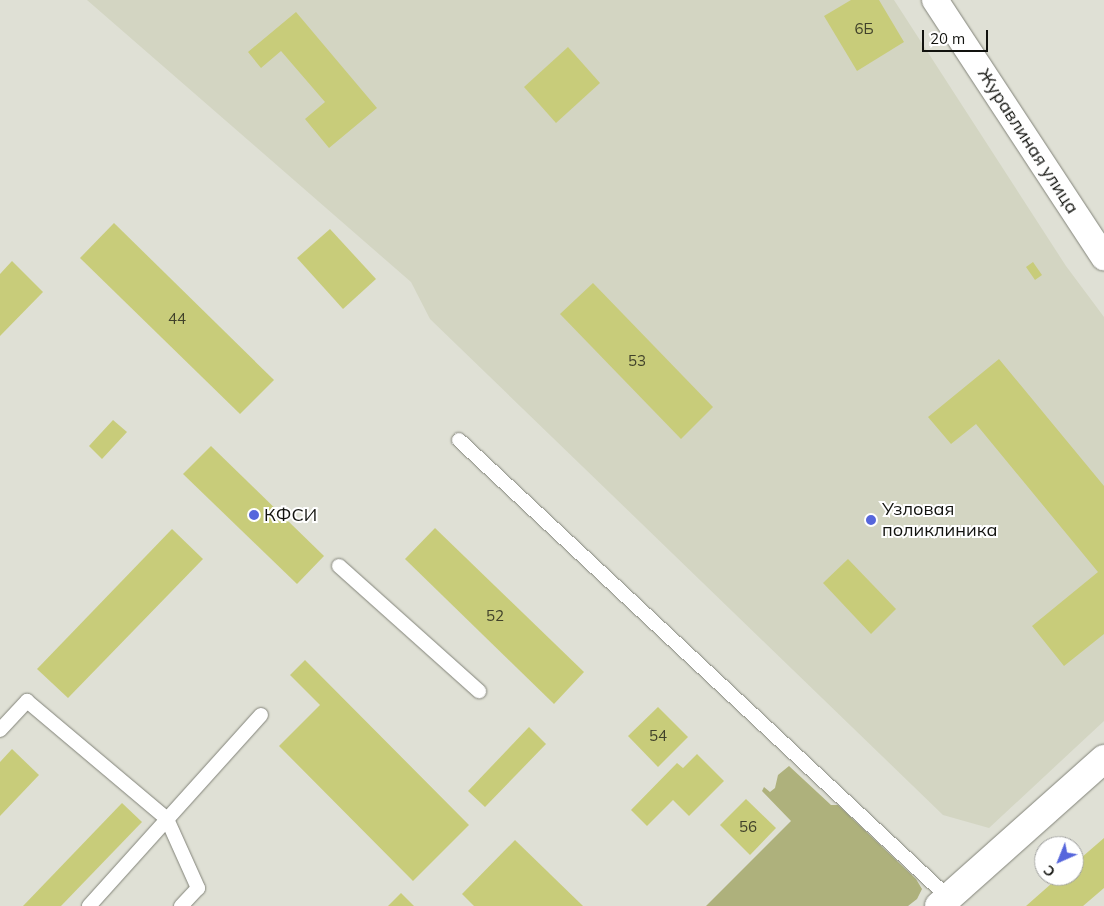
<!DOCTYPE html>
<meta charset="utf-8">
<style>
body{margin:0}
#map{position:relative;width:1104px;height:906px;overflow:hidden;background:#dfe0d5;font-family:Mulish,sans-serif}
div>[style]{position:absolute}
[style*='--x']{left:calc(var(--x)*1px);top:calc(var(--y)*1px);width:calc(var(--w)*1px);rotate:calc(var(--a)*1deg)}
.built>*{inset:0;background:#d3d5c2}
.green>*{inset:0;background:#aeb17c}
.building>*{inset:0;background:#c8cc7a}
.roads{filter:drop-shadow(0 0 1px #828379) drop-shadow(0 0 1px #828379)}
.service>*{height:14px;margin:-7px;padding:0 7px;transform-origin:7px;border-radius:7px;background:#fff}
.minor>*{height:26px;margin:-13px;padding:0 13px;transform-origin:13px;border-radius:13px;background:#fff}
.tertiary>*{height:28px;margin:-14px;padding:0 14px;transform-origin:14px;border-radius:14px;background:#fff}
.dots>*{width:14px;height:14px;translate:-50% -50%;box-sizing:border-box;border:2px solid #fff;border-radius:50%}
span{translate:-50% -50%;white-space:nowrap;text-align:center;line-height:1.15;-webkit-text-stroke:4px #fff;paint-order:stroke}
.number-label{font-size:15px;color:#40412a}
.number-label span{-webkit-text-stroke-width:0}
.street-label{font-size:18px;color:#12130f}
.poi-label{font-size:18px;color:#12130f}
.left{translate:0 -50%;text-align:left}
.north{position:absolute;left:1034px;top:836px;width:50px;height:50px;box-sizing:border-box;background:#fff;border:1px solid #a0a19f;border-radius:50%;rotate:224deg;font-size:14px;font-weight:700;line-height:20px;text-align:center;color:#12130f}
.north::after{content:'';display:block;margin:auto;width:18px;height:22px;background:#5666dc;clip-path:polygon(50% 0,100% 100%,50% 72%,0 100%)}
.scale{position:absolute;left:922px;top:30px;width:66px;height:22px;box-sizing:border-box;border:2px solid #12130f;border-top:0;padding-left:6px;font-size:15px;line-height:18px;white-space:nowrap;color:#12130f;-webkit-text-stroke:4px #fff;paint-order:stroke}
</style>
<div id="map">
<div class="built">
<i style="clip-path:polygon(87px 0,894px 0,1066px 266px,1104px 317px,1104px 721px,989px 828px,943px 815px,430px 319px,411px 282px)"></i>
</div>
<div class="green">
<i style="clip-path:polygon(789px 766px,831px 805px,838px 805px,916px 879px,922px 889px,917px 899px,908px 906px,706px 906px,791px 821px,762px 791px,764px 787px,770px 792px,775px 788px,778px 775px)"></i>
</div>
<div class="building">
<i style="clip-path:polygon(851px 0,879px 0,904px 42px,857px 71px,824px 16px)"></i>
<i style="clip-path:polygon(296px 12px,377px 108px,329px 148px,305px 119px,325px 102px,281px 51px,261px 68px,248px 52px)"></i>
<i style="clip-path:polygon(568px 47px,600px 83px,556px 123px,524px 87px)"></i>
<i style="clip-path:polygon(114px 223px,274px 380px,240px 414px,80px 258px)"></i>
<i style="clip-path:polygon(330px 229px,376px 279px,343px 309px,297px 258px)"></i>
<i style="clip-path:polygon(12px 261px,43px 292px,0 336px,0 274px)"></i>
<i style="clip-path:polygon(1033px 262px,1042px 275px,1035px 280px,1026px 267px)"></i>
<i style="clip-path:polygon(593px 283px,713px 407px,681px 439px,560px 314px)"></i>
<i style="clip-path:polygon(999px 359px,1104px 486px,1104px 634px,1064px 666px,1032px 626px,1098px 572px,976px 424px,951px 444px,928px 417px)"></i>
<i style="clip-path:polygon(113px 420px,127px 432px,102px 459px,89px 446px)"></i>
<i style="clip-path:polygon(211px 446px,324px 556px,297px 584px,183px 474px)"></i>
<i style="clip-path:polygon(435px 528px,584px 672px,554px 704px,405px 559px)"></i>
<i style="clip-path:polygon(172px 529px,203px 559px,68px 698px,37px 669px)"></i>
<i style="clip-path:polygon(848px 559px,896px 609px,871px 634px,823px 583px)"></i>
<i style="clip-path:polygon(305px 660px,469px 825px,413px 881px,279px 746px,320px 705px,290px 675px)"></i>
<i style="clip-path:polygon(658px 707px,688px 737px,658px 767px,628px 736px)"></i>
<i style="clip-path:polygon(529px 727px,546px 744px,485px 807px,468px 791px)"></i>
<i style="clip-path:polygon(12px 749px,39px 775px,0 816px,0 762px)"></i>
<i style="clip-path:polygon(697px 754px,724px 781px,689px 816px,673px 800px,647px 826px,631px 810px,677px 763px,683px 768px)"></i>
<i style="clip-path:polygon(746px 799px,776px 828px,750px 855px,720px 825px)"></i>
<i style="clip-path:polygon(122px 803px,142px 822px,61px 906px,23px 906px)"></i>
<i style="clip-path:polygon(1104px 838px,1104px 888px,1083px 906px,1026px 906px,1060px 876px,1074px 876px,1074px 864px)"></i>
<i style="clip-path:polygon(515px 840px,583px 906px,474px 906px,462px 894px)"></i>
<i style="clip-path:polygon(401px 893px,414px 906px,388px 906px)"></i>
</div>
<div class="roads">
<div class="service">
<i style="--x:459;--y:440;--w:671;--a:43.07"></i>
<i style="--x:339;--y:566;--w:188;--a:41.8"></i>
<i style="--x:0;--y:730;--w:40;--a:-47"></i>
<i style="--x:27;--y:701;--w:183;--a:40.1"></i>
<i style="--x:167;--y:819;--w:76;--a:65.8"></i>
<i style="--x:198;--y:888;--w:25;--a:133"></i>
<i style="--x:89;--y:906;--w:257;--a:-48"></i>
</div>
<div class="minor">
<i style="--x:935;--y:0;--w:308;--a:56.7"></i>
</div>
<div class="tertiary">
<i style="--x:939;--y:906;--w:221;--a:-41.7"></i>
</div>
</div>
<div class="dots">
<i style="left:254px;top:515px;background:#5666dc"></i>
<i style="left:871px;top:520px;background:#5666dc"></i>
</div>
<div class="number-label">
<span style="left:864px;top:29px">6Б</span>
<span style="left:177px;top:319px">44</span>
<span style="left:637px;top:361px">53</span>
<span style="left:495px;top:616px">52</span>
<span style="left:658px;top:736px">54</span>
<span style="left:748px;top:827px">56</span>
</div>
<div class="street-label">
<span style="left:1028px;top:141px;rotate:57deg">Журавлиная улица</span>
</div>
<div class="poi-label">
<span class="left" style="left:882px;top:520px">Узловая<br>поликлиника</span>
<span class="left" style="left:264px;top:515px">КФСИ</span>
</div>
<div class="north">С</div>
<div class="scale">20 m</div>
</div>
